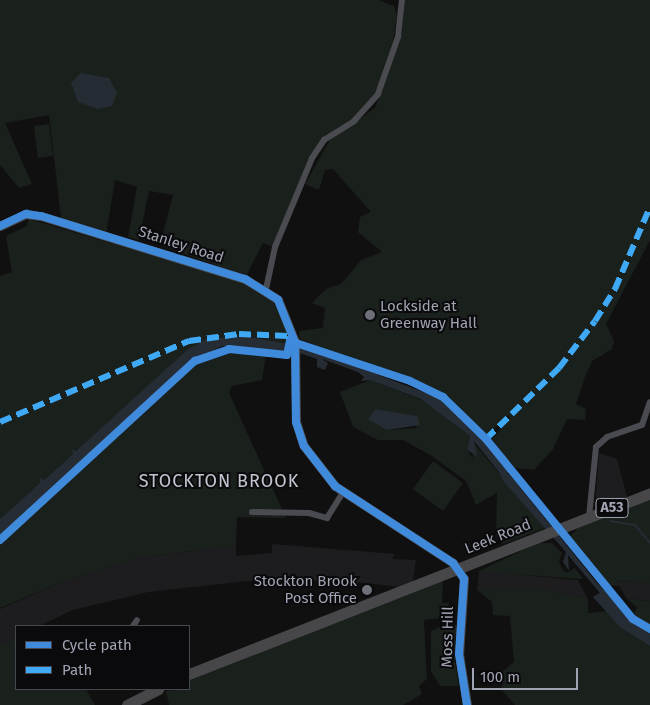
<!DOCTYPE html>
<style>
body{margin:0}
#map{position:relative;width:650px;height:705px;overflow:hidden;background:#101010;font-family:"Fira Sans",sans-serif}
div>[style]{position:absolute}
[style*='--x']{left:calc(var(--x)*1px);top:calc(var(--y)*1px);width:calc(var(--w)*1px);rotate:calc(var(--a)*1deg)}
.built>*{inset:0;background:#1d1d1f}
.green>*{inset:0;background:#1a201b}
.water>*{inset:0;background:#262c33}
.stream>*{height:2px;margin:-1px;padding:0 1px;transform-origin:1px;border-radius:1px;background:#262c33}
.canal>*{height:8px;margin:-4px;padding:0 4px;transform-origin:4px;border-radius:4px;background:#262c33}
.street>*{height:6px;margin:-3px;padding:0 3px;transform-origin:3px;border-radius:3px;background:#4a4b50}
.secondary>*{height:9px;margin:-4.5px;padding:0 4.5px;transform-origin:4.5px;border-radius:4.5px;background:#48494d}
.highway>*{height:11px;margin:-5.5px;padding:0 5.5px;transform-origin:5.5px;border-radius:5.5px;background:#47474a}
.quiet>*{height:6px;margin-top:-3px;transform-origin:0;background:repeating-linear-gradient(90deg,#3fa9f5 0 12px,transparent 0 18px)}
.cycleway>*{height:8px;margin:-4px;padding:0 4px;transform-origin:4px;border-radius:4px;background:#408adc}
.dots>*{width:14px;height:14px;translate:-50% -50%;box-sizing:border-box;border:2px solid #0a0a0c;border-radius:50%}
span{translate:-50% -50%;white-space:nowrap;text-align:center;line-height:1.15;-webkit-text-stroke:4px #0a0a0c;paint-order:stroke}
.shield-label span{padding:1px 4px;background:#0a0a0c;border:1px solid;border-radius:4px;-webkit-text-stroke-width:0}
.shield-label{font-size:14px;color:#a0a4b2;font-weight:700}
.street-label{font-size:15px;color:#a0a4b2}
.poi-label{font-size:15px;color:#a0a4b2}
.left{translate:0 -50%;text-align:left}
.right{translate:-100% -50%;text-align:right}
.quarter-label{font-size:18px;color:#c1c4ce;letter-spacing:1px}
.legend{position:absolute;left:15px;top:625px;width:175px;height:65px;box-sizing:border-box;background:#0a0a0c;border:1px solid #46484e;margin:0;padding:6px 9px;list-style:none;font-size:15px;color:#a0a4b2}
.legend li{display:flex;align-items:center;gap:10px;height:25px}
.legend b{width:25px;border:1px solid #46484e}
.scale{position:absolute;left:472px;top:668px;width:106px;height:22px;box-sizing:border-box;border:2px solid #a0a4b2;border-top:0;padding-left:6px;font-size:15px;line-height:18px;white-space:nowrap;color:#a0a4b2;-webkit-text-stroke:4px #0a0a0c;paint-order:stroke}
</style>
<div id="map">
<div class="built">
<i style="clip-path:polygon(599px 453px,617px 459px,627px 497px,595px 509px)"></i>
<i style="clip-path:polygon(272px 544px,395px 554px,392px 559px,416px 560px,413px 581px,400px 587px,329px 579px,295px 583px,266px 579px,148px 592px,73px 610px,39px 626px,16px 626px,16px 638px,0 645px,0 609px,62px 582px,141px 557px,236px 546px,236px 556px,272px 553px)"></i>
<i style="clip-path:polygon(479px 571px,578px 580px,588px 599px,547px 590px,477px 590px)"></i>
<i style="clip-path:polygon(616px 581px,650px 583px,650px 601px,627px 599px)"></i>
</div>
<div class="green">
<i style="clip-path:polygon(0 0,379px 0,394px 6px,397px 15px,393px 42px,376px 93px,352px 120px,322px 140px,273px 247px,263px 243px,246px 276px,160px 245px,173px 195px,149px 191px,139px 240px,128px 237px,137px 187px,115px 180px,106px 235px,61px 218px,49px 115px,5px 123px,32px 184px,19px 188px,0 165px)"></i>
<i style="clip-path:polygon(404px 0,650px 0,650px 240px,606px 324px,614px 341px,612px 349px,592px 361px,585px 377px,576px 404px,586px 409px,585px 420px,567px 419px,553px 449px,534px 470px,514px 468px,492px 439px,510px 419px,508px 415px,486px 437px,447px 397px,300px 339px,299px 331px,323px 328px,325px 308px,312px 303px,326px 289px,341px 284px,361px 260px,382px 252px,358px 232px,360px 217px,371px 212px,333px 169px,325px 170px,319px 190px,305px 184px,330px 140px,375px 108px,402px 32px)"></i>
<i style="clip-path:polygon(49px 124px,53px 156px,38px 158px,34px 126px)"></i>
<i style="clip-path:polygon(29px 219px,247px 283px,273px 300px,287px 332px,287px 343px,243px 336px,195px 345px,76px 451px,73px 448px,73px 454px,0 519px,0 276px,12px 272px,6px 236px,27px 226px)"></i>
<i style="clip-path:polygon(246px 351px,266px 355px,262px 380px,232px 386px,229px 393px,286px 518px,237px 517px,236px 546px,141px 557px,62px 582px,0 608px,0 543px,195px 365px,219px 353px)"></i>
<i style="clip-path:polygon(evenodd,370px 380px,432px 404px,454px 420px,470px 436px,467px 450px,473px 458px,473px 442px,545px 528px,503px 544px,496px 536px,497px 493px,476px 505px,466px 481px,432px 456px,403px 440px,378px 440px,353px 427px,340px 392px,370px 380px,376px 409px,411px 415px,417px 428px,387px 430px,376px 409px)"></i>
<i style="clip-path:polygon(433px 461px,463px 483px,443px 511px,413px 489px)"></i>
<i style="clip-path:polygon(650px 499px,650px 583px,616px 581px,619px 586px,607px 585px,569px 537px,578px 528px)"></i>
<i style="clip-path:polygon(538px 543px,552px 543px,562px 553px,559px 561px,562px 569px,567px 573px,575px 568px,583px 579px,477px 572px)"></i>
<i style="clip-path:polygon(443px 581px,442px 603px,449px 603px,448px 617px,424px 620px,427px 679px,419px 686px,422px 694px,403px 705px,169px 705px,166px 691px,189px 689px,189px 681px,207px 673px)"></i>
<i style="clip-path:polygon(477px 590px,547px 590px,588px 599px,588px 613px,608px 611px,621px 628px,650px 646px,650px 705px,515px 705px,501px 689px,504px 679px,492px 680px,514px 662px,510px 616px,493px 615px,492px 602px)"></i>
<i style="clip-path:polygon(627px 599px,650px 601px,650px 627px,639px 621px,634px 614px,637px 607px)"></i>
<i style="clip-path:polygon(449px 622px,457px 626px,454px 654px,459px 686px,440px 686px,431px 671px,431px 631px)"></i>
<i style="clip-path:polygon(16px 638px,16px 689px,86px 689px,95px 705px,0 705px,0 645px)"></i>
</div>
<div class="water">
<i style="clip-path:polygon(81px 73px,109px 78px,117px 93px,112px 106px,98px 109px,78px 102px,71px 83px)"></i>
<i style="clip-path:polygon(243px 336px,302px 346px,439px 398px,475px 431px,482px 442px,474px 440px,477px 456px,467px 450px,470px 436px,421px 399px,370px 380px,361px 381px,364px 377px,358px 372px,322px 359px,328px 363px,325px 370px,317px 367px,317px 359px,296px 352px,222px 346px,185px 365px,0 537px,0 519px,40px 483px,40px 478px,44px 480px,73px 454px,72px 449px,76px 451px,187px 350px,206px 339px)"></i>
<i style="clip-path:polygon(376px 409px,417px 416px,420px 425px,387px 430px,368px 419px)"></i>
<i style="clip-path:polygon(495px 465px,510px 475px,596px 582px,633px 620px,650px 631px,650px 646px,621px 628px,593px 597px,600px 593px,568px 555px,569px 571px,563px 562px,566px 552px,504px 482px)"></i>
</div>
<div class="stream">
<i style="--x:610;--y:521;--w:25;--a:9"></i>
<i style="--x:635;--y:525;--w:23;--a:50"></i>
</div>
<div class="canal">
<i style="--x:475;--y:436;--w:46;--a:51.1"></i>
</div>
<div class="street">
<i style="--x:266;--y:289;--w:43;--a:-77.9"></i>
<i style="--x:275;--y:247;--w:96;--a:-67.4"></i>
<i style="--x:312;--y:158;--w:22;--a:-56"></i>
<i style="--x:324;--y:140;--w:36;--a:-32"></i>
<i style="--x:354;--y:121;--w:36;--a:-48"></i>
<i style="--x:378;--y:94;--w:60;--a:-70.7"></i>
<i style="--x:398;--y:37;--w:37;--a:-84"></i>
<i style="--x:252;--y:512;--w:57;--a:1"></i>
<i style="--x:309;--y:513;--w:19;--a:16"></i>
<i style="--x:327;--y:518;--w:31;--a:-58"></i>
<i style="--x:589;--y:517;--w:70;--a:-84.3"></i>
<i style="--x:596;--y:447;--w:15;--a:-42"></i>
<i style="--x:607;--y:437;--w:37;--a:-19"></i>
<i style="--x:642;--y:425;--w:24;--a:-71"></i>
<i style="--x:133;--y:626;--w:7;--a:-56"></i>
</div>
<div class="secondary">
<i style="--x:0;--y:226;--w:29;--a:-25"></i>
<i style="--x:26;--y:214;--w:15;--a:8"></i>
<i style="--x:41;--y:216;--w:214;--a:17.2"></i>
<i style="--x:245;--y:279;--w:39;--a:32"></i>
<i style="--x:278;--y:300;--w:45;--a:68"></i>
<i style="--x:295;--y:342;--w:80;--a:89.3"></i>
<i style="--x:296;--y:422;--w:25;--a:72"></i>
<i style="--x:304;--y:446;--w:51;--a:52.2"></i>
<i style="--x:335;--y:486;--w:141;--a:33.1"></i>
<i style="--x:453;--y:563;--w:19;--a:55"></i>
<i style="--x:464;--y:579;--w:75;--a:93.8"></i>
<i style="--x:459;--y:654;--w:52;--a:81.1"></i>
</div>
<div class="highway">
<i style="--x:189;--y:674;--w:495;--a:-21.4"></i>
<i style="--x:127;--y:705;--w:35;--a:-27"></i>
</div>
<div class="quiet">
<i style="--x:0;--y:422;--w:206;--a:-23.2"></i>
<i style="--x:189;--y:341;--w:50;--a:-8"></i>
<i style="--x:239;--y:334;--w:49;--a:2.3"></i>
<i style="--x:288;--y:336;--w:5;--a:68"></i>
<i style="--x:486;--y:439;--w:102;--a:-44.2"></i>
<i style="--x:559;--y:368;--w:59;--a:-52.5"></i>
<i style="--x:595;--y:321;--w:38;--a:-58"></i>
<i style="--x:615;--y:289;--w:89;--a:-66.9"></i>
</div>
<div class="cycleway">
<i style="--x:0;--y:226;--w:29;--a:-25"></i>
<i style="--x:26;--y:214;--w:15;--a:8"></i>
<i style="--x:41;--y:216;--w:214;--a:17.2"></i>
<i style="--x:245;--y:279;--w:39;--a:32"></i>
<i style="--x:278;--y:300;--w:45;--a:68"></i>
<i style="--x:295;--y:342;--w:80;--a:89.3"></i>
<i style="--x:296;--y:422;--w:25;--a:72"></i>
<i style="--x:304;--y:446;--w:51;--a:52.2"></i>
<i style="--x:335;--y:486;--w:141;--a:33.1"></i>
<i style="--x:453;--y:563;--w:19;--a:55"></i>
<i style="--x:464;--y:579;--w:75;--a:93.8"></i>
<i style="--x:459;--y:654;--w:52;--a:81.1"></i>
<i style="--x:0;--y:540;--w:265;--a:-42.6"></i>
<i style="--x:195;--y:361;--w:36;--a:-19"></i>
<i style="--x:229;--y:349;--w:58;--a:5.9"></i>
<i style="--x:287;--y:355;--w:14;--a:-78"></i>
<i style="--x:290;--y:341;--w:126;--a:18.4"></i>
<i style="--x:410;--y:381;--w:37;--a:26"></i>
<i style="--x:443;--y:397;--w:60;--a:44.3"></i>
<i style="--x:486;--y:439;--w:232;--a:50.8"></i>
<i style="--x:633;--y:619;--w:20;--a:30"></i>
</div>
<div class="dots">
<i style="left:370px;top:315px;background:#6e7079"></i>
<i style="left:367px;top:590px;background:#6e7079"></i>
</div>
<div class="shield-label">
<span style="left:612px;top:508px">A53</span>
</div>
<div class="street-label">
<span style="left:181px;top:245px;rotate:18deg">Stanley Road</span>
<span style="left:498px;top:537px;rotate:-22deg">Leek Road</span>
<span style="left:448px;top:637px;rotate:-89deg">Moss Hill</span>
</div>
<div class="poi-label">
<span class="left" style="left:380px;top:315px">Lockside at<br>Greenway Hall</span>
<span class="right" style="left:357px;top:590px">Stockton Brook<br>Post Office</span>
</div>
<div class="quarter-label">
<span style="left:219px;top:481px">STOCKTON BROOK</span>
</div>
<ul class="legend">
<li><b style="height:6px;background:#408adc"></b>Cycle path</li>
<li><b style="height:6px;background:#3fa9f5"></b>Path</li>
</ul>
<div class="scale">100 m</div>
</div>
